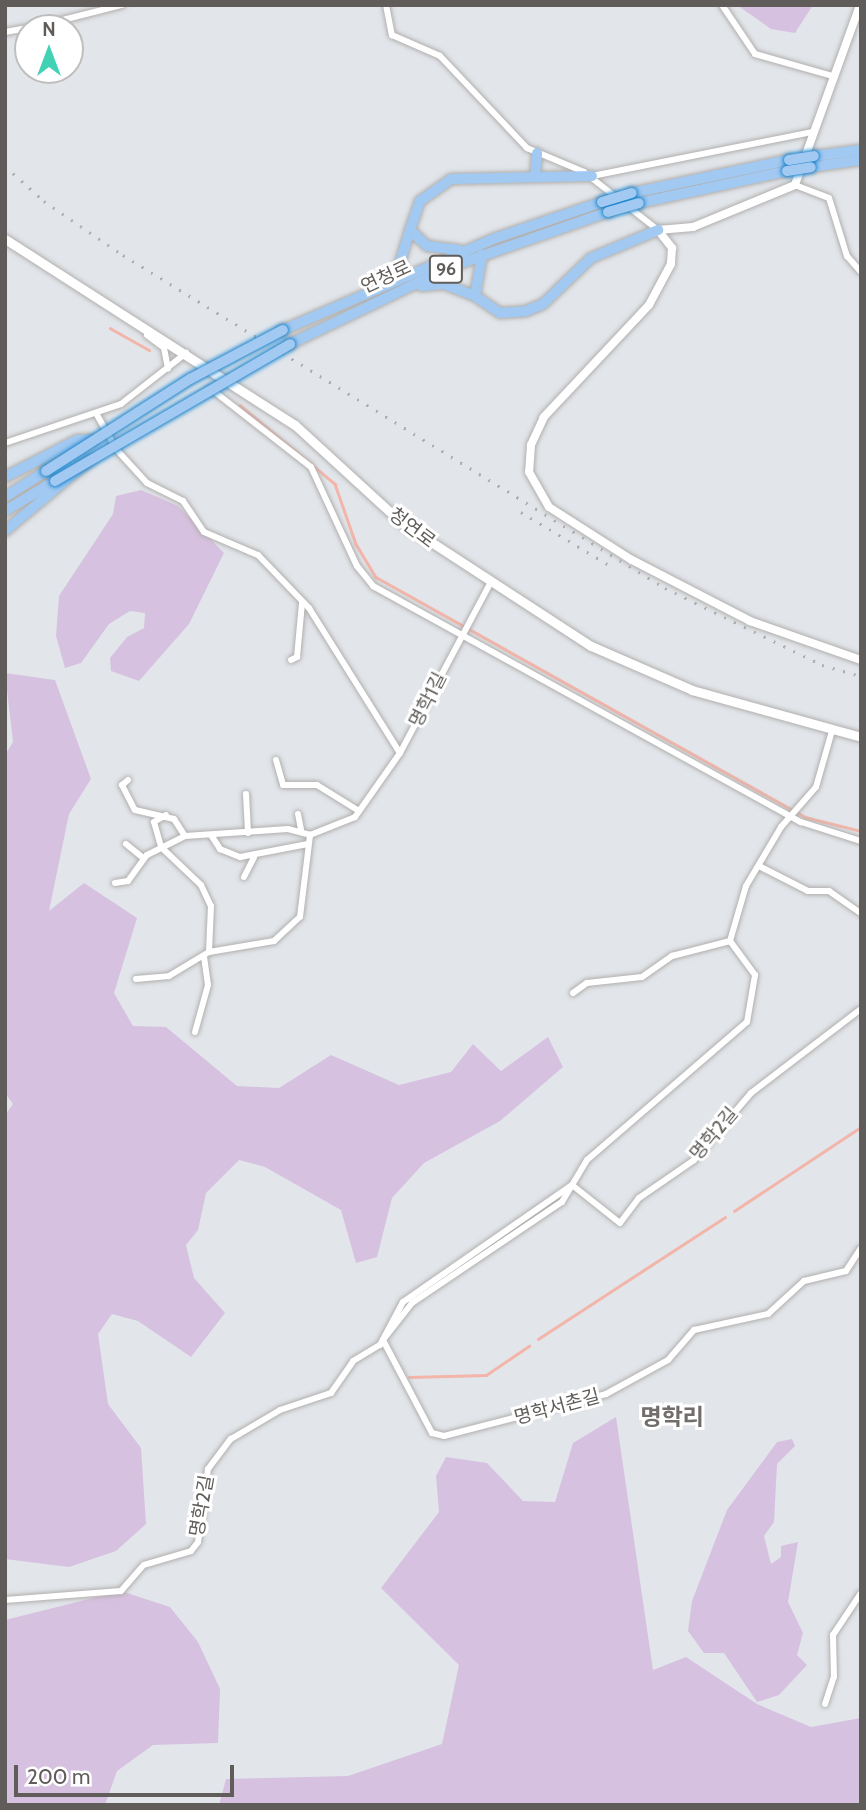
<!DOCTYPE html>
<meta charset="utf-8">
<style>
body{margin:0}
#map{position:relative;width:866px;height:1810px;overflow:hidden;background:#e2e6eb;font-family:Cabin,"Noto Sans KR",sans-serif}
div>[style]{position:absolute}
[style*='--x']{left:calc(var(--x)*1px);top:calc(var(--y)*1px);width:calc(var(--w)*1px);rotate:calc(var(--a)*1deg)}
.green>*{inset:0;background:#d7c1e0}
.stream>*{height:2.5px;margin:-1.25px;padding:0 1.25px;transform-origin:1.25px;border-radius:1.25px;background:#f3b5aa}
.roads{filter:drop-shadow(0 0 2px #b2afad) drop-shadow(0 0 2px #b2afad)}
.minor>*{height:6px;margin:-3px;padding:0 3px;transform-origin:3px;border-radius:3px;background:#fff}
.tertiary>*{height:8px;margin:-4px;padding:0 4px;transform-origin:4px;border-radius:4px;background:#fff}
.secondary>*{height:9px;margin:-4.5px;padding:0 4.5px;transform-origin:4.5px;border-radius:4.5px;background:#fff}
.trunk>*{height:10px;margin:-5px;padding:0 5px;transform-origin:5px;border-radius:5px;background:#a2c9f1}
.rail>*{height:2.5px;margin-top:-1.25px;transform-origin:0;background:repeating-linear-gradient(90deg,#afaeae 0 2px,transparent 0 11px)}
.bridges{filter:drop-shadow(0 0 2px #1d86cf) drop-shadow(0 0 2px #1d86cf)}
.trunk-bridge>*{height:10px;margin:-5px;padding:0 5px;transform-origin:5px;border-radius:5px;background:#a2c9f1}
span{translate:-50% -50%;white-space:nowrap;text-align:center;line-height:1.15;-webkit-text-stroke:6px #fff;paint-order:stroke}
.shield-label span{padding:2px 5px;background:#fff;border:2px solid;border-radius:5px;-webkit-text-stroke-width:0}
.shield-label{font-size:18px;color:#605c5a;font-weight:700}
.street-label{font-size:19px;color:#605c5a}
.quarter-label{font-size:23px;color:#726d6b;font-weight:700}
.frame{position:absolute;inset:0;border:7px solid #605c5a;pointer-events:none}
.north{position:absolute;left:14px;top:14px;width:70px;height:70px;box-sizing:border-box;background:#fff;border:2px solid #bfbebd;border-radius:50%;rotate:0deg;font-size:19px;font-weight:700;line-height:28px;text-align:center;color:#605c5a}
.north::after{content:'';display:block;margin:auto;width:24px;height:32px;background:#41d1b5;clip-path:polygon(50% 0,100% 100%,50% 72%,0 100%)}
.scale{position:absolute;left:14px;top:1765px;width:220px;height:32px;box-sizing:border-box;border:4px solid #605c5a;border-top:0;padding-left:9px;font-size:21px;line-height:24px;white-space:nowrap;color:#605c5a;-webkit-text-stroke:5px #fff;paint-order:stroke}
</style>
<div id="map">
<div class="green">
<i style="clip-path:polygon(737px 5px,813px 5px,795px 33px,771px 29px)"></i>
<i style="clip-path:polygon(141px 490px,178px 506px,224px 553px,189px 624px,139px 681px,111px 671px,110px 658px,127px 637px,144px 628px,145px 613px,130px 611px,109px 624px,81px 663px,65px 668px,56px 636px,59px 596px,113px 514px,116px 496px)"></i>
<i style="clip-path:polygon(5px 673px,55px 680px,91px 779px,69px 814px,49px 911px,84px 883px,137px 918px,114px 993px,133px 1026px,166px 1027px,237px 1086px,279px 1088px,331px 1055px,399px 1085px,451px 1072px,473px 1044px,501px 1071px,548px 1037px,563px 1067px,500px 1121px,424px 1163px,392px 1198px,377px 1257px,356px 1263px,341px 1210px,265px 1167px,239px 1160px,206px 1193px,198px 1230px,186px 1245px,194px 1278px,225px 1313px,191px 1357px,138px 1321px,112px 1314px,98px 1334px,108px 1404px,141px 1448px,146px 1524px,116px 1551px,69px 1567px,5px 1559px,5px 1115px,13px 1104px,5px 1093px,5px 755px,13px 742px)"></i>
<i style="clip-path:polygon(616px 1417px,653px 1670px,686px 1657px,757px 1704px,811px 1727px,861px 1718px,861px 1805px,219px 1805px,226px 1779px,348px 1776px,442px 1744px,459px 1665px,381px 1588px,439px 1512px,436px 1476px,446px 1457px,487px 1463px,523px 1501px,555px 1502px,573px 1443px)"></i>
<i style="clip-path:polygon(792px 1439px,795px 1446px,777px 1464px,774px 1522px,764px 1536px,771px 1564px,781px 1557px,781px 1546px,798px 1542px,788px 1602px,803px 1633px,797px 1655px,807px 1665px,779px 1695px,757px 1702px,724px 1653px,704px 1653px,688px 1631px,692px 1601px,727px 1510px,777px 1442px)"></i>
<i style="clip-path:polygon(121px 1591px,170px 1607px,198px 1642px,220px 1689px,218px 1743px,153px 1745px,117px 1771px,105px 1805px,5px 1805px,5px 1620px)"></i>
</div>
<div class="stream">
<i style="--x:110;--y:328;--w:45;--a:29.4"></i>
<i style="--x:240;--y:405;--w:124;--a:39.7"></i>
<i style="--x:335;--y:484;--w:64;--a:70.7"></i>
<i style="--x:356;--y:544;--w:39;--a:59"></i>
<i style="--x:376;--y:577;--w:492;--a:29.2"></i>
<i style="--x:805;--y:817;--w:58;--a:14"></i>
<i style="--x:734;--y:1211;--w:152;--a:-33.5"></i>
<i style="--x:538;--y:1339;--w:223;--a:-33.1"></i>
<i style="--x:409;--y:1377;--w:77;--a:-1.5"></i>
<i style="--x:486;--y:1375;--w:52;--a:-34"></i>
</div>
<div class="roads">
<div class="minor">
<i style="--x:386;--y:5;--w:31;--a:79"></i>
<i style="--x:392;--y:35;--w:52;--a:23.6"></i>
<i style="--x:440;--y:56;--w:127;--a:46.6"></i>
<i style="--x:527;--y:148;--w:62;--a:22.8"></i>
<i style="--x:584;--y:172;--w:94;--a:38.1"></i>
<i style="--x:722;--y:5;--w:59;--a:56"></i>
<i style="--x:755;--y:54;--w:81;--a:15.8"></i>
<i style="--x:31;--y:28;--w:94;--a:-14.2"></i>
<i style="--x:5;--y:32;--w:23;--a:-10"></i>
<i style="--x:592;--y:176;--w:224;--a:-11.3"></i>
<i style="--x:795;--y:185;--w:36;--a:21"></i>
<i style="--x:829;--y:198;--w:61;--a:72.8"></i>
<i style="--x:847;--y:256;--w:21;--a:49"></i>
<i style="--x:147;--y:335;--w:21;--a:37"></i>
<i style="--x:164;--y:348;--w:21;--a:79"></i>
<i style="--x:211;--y:389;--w:127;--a:38"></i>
<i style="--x:311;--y:467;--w:109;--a:65.1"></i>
<i style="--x:357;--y:566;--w:26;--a:51"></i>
<i style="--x:373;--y:586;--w:489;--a:28.9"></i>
<i style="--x:801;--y:822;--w:63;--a:17.6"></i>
<i style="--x:96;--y:413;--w:41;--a:60.9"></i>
<i style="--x:116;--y:449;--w:46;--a:47.6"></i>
<i style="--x:147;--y:483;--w:40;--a:26.6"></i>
<i style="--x:183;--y:501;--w:37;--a:56"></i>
<i style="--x:204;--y:532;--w:59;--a:23.1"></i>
<i style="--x:258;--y:555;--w:74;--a:46.1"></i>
<i style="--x:309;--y:608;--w:171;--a:57.9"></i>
<i style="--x:5;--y:443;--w:122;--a:-18.6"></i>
<i style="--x:121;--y:404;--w:83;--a:-38.1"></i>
<i style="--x:291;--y:660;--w:7;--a:-27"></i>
<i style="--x:297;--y:657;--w:54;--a:-84.7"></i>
<i style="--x:276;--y:760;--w:26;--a:74"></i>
<i style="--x:283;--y:785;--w:34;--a:0"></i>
<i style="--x:317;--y:785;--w:49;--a:31.8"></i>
<i style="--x:128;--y:780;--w:8;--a:140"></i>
<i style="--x:122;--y:785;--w:28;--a:63"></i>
<i style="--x:135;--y:810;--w:40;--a:13"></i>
<i style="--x:174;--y:819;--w:20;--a:57"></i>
<i style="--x:246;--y:794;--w:39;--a:87"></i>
<i style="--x:298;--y:814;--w:16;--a:79"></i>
<i style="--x:166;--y:815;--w:14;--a:150"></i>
<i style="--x:154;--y:822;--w:26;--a:74"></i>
<i style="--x:161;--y:847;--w:55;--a:43.5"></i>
<i style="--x:201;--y:885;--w:23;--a:65"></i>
<i style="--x:211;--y:906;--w:46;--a:92.5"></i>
<i style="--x:211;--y:835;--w:17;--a:57"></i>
<i style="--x:220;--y:849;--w:22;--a:22"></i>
<i style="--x:240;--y:857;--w:69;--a:-10.8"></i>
<i style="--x:126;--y:844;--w:22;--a:39"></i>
<i style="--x:759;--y:866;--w:55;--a:27"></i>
<i style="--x:808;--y:891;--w:21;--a:0"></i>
<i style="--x:829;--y:891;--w:39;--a:35"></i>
<i style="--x:244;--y:877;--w:22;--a:-63"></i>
<i style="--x:115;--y:883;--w:13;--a:-9"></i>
<i style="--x:128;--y:881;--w:32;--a:-54"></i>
<i style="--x:147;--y:855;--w:42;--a:-26.6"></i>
<i style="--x:185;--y:836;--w:103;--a:-3.9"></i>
<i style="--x:288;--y:829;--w:23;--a:15"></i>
<i style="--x:310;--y:835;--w:48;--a:-21.8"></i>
<i style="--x:355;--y:817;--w:78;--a:-54.9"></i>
<i style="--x:400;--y:753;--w:191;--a:-62"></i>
<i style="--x:136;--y:979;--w:33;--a:-5"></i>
<i style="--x:169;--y:976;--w:47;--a:-31"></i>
<i style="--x:209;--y:952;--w:66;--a:-9.6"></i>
<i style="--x:274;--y:941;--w:35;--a:-43"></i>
<i style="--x:300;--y:917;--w:83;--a:-83"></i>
<i style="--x:573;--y:993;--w:17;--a:-36"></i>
<i style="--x:587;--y:983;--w:55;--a:-6.2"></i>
<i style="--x:642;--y:977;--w:37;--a:-35"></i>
<i style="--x:672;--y:956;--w:60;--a:-14.5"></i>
<i style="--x:730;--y:941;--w:57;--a:-73.8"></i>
<i style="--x:746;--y:886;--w:69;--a:-59.3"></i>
<i style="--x:781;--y:827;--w:53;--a:-48.8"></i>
<i style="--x:816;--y:787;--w:58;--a:-74.1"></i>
<i style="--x:195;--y:1032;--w:49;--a:-74.5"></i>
<i style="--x:208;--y:985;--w:28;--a:-98"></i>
<i style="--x:572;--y:1185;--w:61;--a:38.4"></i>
<i style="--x:620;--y:1223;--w:31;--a:-53"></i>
<i style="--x:639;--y:1198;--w:67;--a:-34.6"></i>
<i style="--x:694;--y:1160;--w:88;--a:-49.6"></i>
<i style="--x:751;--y:1093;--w:138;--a:-37.4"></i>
<i style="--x:383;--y:1340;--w:47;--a:-51.9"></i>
<i style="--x:412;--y:1303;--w:181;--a:-34"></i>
<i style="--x:562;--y:1202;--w:49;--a:-59.2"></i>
<i style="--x:587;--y:1160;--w:211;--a:-40.8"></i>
<i style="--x:747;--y:1022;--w:48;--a:-80.3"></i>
<i style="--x:755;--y:975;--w:42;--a:-126.3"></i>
<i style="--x:384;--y:1342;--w:103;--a:62.2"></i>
<i style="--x:432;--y:1433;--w:12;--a:14"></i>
<i style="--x:444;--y:1436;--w:167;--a:-14.5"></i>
<i style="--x:606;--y:1394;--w:71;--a:-28.7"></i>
<i style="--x:668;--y:1360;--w:40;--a:-49"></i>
<i style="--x:694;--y:1330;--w:76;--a:-12.2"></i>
<i style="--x:768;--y:1314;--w:49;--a:-42.5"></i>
<i style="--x:804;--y:1281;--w:43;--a:-13.4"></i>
<i style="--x:846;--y:1271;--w:27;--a:-57"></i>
<i style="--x:144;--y:1565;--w:49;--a:-16.6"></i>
<i style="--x:191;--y:1551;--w:11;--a:-52"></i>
<i style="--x:198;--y:1542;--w:74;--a:-82.2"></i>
<i style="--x:208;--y:1469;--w:38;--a:-53"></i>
<i style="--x:231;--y:1439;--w:57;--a:-30.6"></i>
<i style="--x:280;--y:1410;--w:54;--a:-18.4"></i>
<i style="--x:331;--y:1393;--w:39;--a:-55"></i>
<i style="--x:353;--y:1361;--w:31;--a:-31"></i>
<i style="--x:380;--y:1345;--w:49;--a:-61.9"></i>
<i style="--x:403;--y:1302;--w:206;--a:-34.7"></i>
<i style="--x:5;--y:1600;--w:116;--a:-4.4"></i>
<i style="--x:121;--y:1591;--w:32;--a:-49"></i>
<i style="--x:825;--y:1704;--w:28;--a:-72"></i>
<i style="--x:834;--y:1677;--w:42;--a:-91.4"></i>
<i style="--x:833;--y:1635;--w:50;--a:-56.3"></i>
</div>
<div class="tertiary">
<i style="--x:860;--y:5;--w:191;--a:109.9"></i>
<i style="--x:795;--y:185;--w:110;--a:157.6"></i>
<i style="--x:693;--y:227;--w:35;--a:175"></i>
<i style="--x:658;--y:230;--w:23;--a:52"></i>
<i style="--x:672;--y:248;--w:16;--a:94"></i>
<i style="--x:671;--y:264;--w:47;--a:118.2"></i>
<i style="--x:649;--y:305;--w:154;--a:133.2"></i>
<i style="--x:544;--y:417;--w:31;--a:115"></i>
<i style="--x:531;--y:445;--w:27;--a:94"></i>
<i style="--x:529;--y:472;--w:40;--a:60.3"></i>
<i style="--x:549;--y:507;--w:98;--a:32.6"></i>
<i style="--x:632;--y:560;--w:133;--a:27.3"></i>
<i style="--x:750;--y:621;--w:118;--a:19.4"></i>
</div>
<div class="secondary">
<i style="--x:5;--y:239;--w:345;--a:32.7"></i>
<i style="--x:295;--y:425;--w:145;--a:42.5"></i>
<i style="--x:402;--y:523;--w:225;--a:33.1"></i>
<i style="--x:591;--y:646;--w:110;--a:23.5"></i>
<i style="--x:692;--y:690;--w:175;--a:15.5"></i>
</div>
<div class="trunk">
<i style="--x:814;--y:156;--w:47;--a:-7.3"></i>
<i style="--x:811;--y:167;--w:50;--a:-8"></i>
<i style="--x:535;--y:177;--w:24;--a:-85"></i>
<i style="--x:632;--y:193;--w:160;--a:-11.9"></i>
<i style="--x:639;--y:203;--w:151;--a:-12.2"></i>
<i style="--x:410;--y:230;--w:31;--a:-71"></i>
<i style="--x:420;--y:201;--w:38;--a:-35"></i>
<i style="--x:451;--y:179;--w:141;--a:-1.2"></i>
<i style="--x:378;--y:286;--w:29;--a:-44"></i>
<i style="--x:399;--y:266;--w:38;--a:-73"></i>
<i style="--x:410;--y:230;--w:23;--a:43"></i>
<i style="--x:427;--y:246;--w:32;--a:7"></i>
<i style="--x:421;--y:286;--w:23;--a:-5"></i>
<i style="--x:444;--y:284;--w:33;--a:21"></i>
<i style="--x:475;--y:296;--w:42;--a:-80.3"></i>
<i style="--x:475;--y:296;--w:30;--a:34"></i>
<i style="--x:500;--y:313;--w:26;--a:-4"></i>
<i style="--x:526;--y:311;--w:18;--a:-22"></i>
<i style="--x:543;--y:304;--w:66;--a:-43.8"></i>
<i style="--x:591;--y:258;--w:73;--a:-22.7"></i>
<i style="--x:283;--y:330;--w:232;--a:-23.4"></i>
<i style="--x:496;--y:238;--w:112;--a:-18.8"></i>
<i style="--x:290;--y:344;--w:181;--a:-25.6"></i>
<i style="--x:453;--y:266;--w:164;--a:-19.2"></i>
<i style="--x:5;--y:477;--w:81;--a:-27.2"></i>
<i style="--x:77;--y:440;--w:15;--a:0"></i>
<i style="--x:5;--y:497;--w:49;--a:-32.4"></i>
<i style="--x:5;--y:511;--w:58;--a:-31"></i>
<i style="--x:5;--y:531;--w:111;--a:-39.9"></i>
</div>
</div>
<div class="rail">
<i style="--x:5;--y:166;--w:52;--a:41.9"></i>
<i style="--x:44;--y:201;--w:96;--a:34.4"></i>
<i style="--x:123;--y:255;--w:636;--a:31.57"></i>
<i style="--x:665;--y:588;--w:175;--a:26.1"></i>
<i style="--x:822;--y:665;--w:41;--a:15.8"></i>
<i style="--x:521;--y:512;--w:109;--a:31.1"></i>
</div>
<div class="bridges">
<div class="trunk-bridge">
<i style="--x:789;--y:160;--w:25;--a:-9"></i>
<i style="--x:787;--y:171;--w:24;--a:-9"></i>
<i style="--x:602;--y:202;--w:31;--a:-17"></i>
<i style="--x:608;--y:212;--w:32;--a:-16"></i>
<i style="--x:46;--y:471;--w:171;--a:-32.6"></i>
<i style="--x:190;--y:379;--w:105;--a:-27.8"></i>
<i style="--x:55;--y:481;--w:272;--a:-30.2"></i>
</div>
</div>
<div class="shield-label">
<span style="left:446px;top:269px">96</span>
</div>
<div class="street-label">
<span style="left:386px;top:277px;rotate:-25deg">연청로</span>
<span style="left:412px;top:528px;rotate:37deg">청연로</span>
<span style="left:428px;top:700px;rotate:-63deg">명학1길</span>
<span style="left:714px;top:1134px;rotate:-50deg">명학2길</span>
<span style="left:557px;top:1407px;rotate:-15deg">명학서촌길</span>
<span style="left:202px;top:1506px;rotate:-80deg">명학2길</span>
</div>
<div class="quarter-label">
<span style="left:672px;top:1417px">명학리</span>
</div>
<div class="frame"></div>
<div class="north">N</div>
<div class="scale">200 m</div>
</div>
